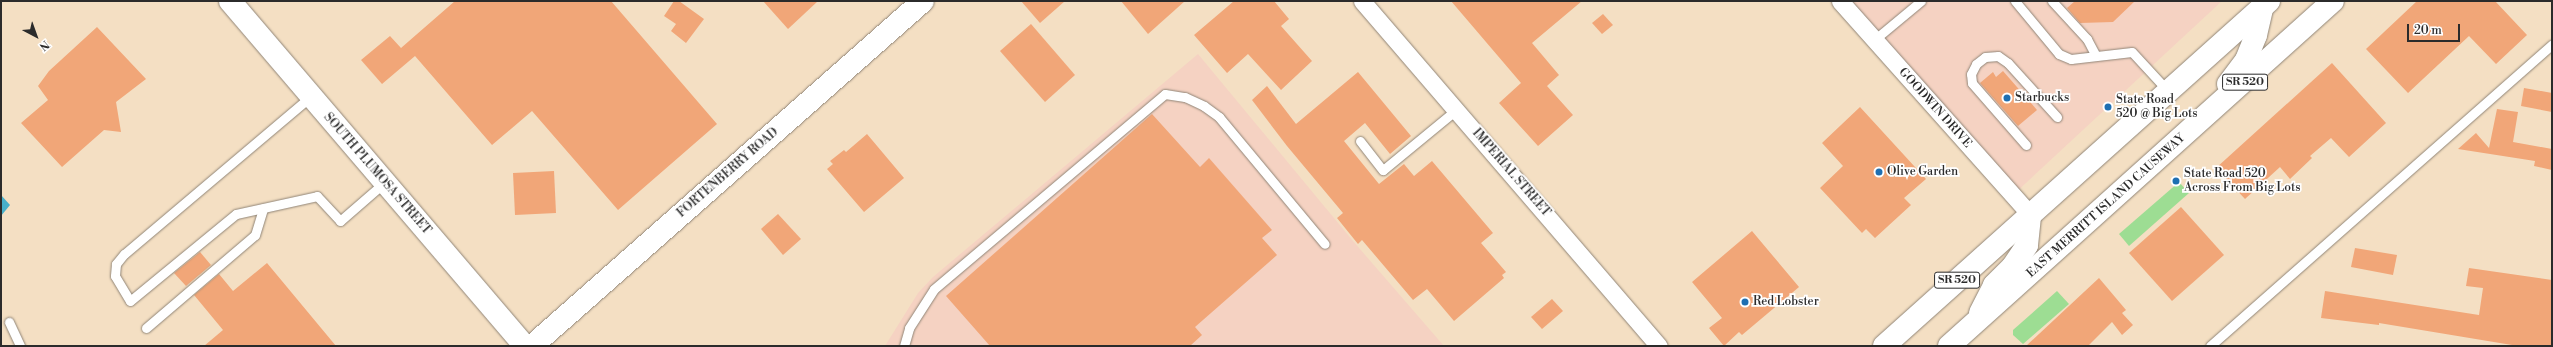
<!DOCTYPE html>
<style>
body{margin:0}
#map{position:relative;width:2553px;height:347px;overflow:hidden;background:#f4dfc3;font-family:"Libre Bodoni",serif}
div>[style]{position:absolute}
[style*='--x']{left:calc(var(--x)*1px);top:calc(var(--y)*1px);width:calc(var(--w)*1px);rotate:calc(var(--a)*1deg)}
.built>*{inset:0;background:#f5d2c2}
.green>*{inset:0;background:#9ddd93}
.water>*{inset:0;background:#49afc9}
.building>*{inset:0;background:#f1a678}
.roads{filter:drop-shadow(0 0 1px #908577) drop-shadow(0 0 1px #908577)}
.service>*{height:9px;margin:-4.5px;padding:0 4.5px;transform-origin:4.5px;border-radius:4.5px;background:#fff}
.minor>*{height:17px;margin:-8.5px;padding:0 8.5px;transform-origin:8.5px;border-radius:8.5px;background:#fff}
.tertiary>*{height:22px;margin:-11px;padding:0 11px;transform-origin:11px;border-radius:11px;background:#fff}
.primary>*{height:22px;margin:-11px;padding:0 11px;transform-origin:11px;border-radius:11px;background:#fff}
.dots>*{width:11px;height:11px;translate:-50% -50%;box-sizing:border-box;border:2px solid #fff;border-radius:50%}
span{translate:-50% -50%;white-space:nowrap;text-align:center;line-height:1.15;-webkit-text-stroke:3.5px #fff;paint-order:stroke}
.shield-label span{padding:1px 3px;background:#fff;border:1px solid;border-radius:3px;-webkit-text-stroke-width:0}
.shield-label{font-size:11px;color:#2b2b2b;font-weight:700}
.poi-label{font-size:12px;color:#2b2b2b}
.left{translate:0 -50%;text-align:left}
.street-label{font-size:12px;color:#2b2b2b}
.frame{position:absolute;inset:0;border:2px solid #2b2b2b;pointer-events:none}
.north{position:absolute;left:16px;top:16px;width:40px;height:40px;-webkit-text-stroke:3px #fff;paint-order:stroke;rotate:139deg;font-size:11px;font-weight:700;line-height:16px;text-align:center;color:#2b2b2b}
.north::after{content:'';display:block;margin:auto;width:14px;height:18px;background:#2b2b2b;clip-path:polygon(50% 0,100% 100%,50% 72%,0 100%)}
.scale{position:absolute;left:2407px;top:24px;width:53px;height:18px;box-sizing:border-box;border:2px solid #2b2b2b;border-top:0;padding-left:5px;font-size:12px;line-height:14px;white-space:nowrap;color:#2b2b2b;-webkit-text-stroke:3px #fff;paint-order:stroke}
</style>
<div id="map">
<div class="built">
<i style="clip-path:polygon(1843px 1px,2222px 1px,2013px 195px)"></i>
<i style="clip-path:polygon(1198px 54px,1353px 241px,1444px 346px,885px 346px,918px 293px,933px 277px)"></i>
</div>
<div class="green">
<i style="clip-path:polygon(2179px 182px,2189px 193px,2129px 246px,2119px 234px)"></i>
<i style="clip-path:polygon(2057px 291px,2069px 304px,2023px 344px,2013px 335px,2013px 330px)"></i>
</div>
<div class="water">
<i style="clip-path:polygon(1px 195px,10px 205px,1px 216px)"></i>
</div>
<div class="building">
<i style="clip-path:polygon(455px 1px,611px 1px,717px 124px,618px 210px,532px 111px,492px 145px,415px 56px,382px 84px,361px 60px,390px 36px,401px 48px)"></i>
<i style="clip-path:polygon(674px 1px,679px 1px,704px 19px,686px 43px,671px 31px,676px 24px,664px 16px)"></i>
<i style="clip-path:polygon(763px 1px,818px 1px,788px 29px)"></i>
<i style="clip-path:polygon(1021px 1px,1065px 1px,1040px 23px)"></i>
<i style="clip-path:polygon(1121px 1px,1185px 1px,1148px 34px)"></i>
<i style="clip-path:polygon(1234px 1px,1274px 1px,1289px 19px,1281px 26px,1312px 61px,1281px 90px,1248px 54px,1227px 73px,1194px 35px)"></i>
<i style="clip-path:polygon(1451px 1px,1582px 1px,1532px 43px,1559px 75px,1547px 86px,1573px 115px,1538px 146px,1499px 103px,1521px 83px)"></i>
<i style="clip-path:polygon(2075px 1px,2135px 1px,2113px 22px,2080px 23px,2067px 8px)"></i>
<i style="clip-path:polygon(2417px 1px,2495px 1px,2527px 35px,2496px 64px,2469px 36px,2408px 93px,2366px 49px)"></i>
<i style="clip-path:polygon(1603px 14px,1613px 25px,1602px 34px,1592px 23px)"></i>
<i style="clip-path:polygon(1031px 24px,1075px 75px,1045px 102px,1000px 51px)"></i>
<i style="clip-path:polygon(97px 27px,146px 79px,116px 102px,121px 132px,104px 130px,62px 167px,21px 123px,48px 100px,38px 86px,49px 71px)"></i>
<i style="clip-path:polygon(2332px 63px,2386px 123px,2349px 157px,2331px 138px,2310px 156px,2312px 158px,2290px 179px,2280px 167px,2245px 199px,2216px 168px)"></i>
<i style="clip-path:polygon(2003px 71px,2037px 110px,2018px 126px,1980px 83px,1993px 72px,1996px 77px)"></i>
<i style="clip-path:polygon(1358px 72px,1411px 136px,1390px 154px,1365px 123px,1344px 141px,1379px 184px,1404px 164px,1414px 176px,1432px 161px,1493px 233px,1481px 243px,1506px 272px,1502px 275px,1504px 278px,1454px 321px,1427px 289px,1413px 300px,1362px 240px,1358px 244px,1337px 218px,1343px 213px,1287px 146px,1252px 100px,1267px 86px,1296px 124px)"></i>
<i style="clip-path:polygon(2524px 88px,2552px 93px,2552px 112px,2521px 106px)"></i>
<i style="clip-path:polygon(1860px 107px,1926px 179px,1904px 198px,1911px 205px,1875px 238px,1866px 229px,1862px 233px,1820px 188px,1843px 166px,1822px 143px)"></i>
<i style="clip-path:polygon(2497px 109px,2518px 112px,2513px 142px,2552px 149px,2552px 170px,2534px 166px,2535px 161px,2458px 149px,2476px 133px,2489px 148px)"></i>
<i style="clip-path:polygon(1152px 114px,1200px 167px,1209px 158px,1272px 230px,1262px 238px,1277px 255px,1195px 327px,1202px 335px,1190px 346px,990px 346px,946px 296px)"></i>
<i style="clip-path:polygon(867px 134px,904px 178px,864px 212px,827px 169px,833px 164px,830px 161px,844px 150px,846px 152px)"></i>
<i style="clip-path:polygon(554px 171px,556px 213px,515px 215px,513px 173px)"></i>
<i style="clip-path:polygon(2181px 207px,2224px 255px,2172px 301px,2129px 253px)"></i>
<i style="clip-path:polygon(778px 214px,801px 239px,783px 255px,761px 229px)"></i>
<i style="clip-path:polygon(1752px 231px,1799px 287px,1742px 335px,1739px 332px,1724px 346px,1709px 328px,1722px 318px,1692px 282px)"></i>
<i style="clip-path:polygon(2355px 248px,2397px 255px,2393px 275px,2351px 267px)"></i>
<i style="clip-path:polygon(200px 252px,211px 265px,186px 286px,174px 273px)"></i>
<i style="clip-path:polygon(267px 263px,336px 346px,204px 346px,223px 330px,194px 295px,219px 274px,233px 291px)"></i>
<i style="clip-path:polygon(2469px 268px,2552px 280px,2552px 346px,2518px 346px,2379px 323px,2379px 325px,2321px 318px,2325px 291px,2479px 315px,2483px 288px,2466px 286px)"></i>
<i style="clip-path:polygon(2099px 278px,2126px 310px,2122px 313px,2133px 325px,2122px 335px,2112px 322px,2088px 346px,2026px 346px)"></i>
<i style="clip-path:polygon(1552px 299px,1563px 311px,1542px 329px,1531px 317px)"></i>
</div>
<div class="roads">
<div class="service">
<i style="--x:2015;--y:1;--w:69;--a:50.3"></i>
<i style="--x:2059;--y:54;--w:13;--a:23"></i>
<i style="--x:2071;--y:59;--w:61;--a:-6.5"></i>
<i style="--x:2132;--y:52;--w:53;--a:47.3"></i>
<i style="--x:2052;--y:1;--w:52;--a:47.4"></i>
<i style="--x:2087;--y:39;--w:19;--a:62"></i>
<i style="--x:1874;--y:40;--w:61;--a:-39.7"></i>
<i style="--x:310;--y:97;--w:243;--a:139.8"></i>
<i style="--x:124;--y:254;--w:13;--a:129"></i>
<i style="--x:116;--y:264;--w:12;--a:95"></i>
<i style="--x:115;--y:276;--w:29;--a:59"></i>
<i style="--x:130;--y:301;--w:137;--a:-39.4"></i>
<i style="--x:236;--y:214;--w:83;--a:-12.5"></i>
<i style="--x:317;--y:196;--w:34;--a:47"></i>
<i style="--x:340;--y:221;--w:60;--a:-40.9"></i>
<i style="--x:1360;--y:141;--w:37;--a:52"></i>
<i style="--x:1383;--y:170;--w:94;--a:-39.4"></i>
<i style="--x:2026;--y:145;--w:82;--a:-131.1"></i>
<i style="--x:1972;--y:83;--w:9;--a:-96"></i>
<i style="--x:1971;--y:74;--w:11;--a:-63"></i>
<i style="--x:1976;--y:64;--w:11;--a:-38"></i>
<i style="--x:1985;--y:57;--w:13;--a:-4"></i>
<i style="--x:1998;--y:56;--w:12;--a:35"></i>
<i style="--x:2008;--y:63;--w:73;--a:47.8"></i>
<i style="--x:9;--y:322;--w:26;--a:65"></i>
<i style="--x:146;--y:328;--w:143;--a:-40.5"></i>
<i style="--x:255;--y:235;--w:28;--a:-73"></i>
<i style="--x:904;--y:346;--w:19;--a:-74"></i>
<i style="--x:909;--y:328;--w:46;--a:-57.3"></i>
<i style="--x:934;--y:289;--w:302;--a:-40.2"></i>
<i style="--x:1165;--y:94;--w:20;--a:9"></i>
<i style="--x:1185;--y:97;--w:21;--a:25"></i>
<i style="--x:1204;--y:106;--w:19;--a:36"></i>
<i style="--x:1219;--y:117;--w:165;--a:50.2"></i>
<i style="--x:2210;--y:346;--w:456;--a:-41.4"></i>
</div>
<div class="minor">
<i style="--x:1362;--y:1;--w:455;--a:49.3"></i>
<i style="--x:1840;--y:1;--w:285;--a:48.3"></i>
</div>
<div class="tertiary">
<i style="--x:230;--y:1;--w:454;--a:49.5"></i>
<i style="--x:532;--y:346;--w:521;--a:-41.42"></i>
</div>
<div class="primary">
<i style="--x:2228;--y:84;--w:30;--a:-53"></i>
<i style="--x:2246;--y:60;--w:27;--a:-68"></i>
<i style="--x:2256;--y:35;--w:28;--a:-77"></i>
<i style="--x:1980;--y:313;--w:31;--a:-63"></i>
<i style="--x:1994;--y:285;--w:27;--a:-45"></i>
<i style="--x:2013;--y:266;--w:25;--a:-56"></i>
<i style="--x:2027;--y:245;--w:31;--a:-84"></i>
<i style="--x:1884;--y:346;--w:517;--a:-41.86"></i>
<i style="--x:1949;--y:346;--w:516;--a:-41.94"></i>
</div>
</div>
<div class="dots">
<i style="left:2007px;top:98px;background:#1f6fb2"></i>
<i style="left:2108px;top:107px;background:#1f6fb2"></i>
<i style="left:1879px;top:172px;background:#1f6fb2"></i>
<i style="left:2176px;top:181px;background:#1f6fb2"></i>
<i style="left:1745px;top:302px;background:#1f6fb2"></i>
</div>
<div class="shield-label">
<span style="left:2245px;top:82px">SR 520</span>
<span style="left:1957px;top:280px">SR 520</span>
</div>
<div class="poi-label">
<span class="left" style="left:2015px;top:98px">Starbucks</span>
<span class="left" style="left:2116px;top:107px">State Road<br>520 @ Big Lots</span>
<span class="left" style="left:1887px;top:172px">Olive Garden</span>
<span class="left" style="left:2184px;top:181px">State Road 520<br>Across From Big Lots</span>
<span class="left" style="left:1753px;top:302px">Red Lobster</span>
</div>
<div class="street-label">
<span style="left:1935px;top:108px;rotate:48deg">GOODWIN DRIVE</span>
<span style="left:728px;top:173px;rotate:-41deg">FORTENBERRY ROAD</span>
<span style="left:1511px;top:173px;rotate:49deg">IMPERIAL STREET</span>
<span style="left:377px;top:174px;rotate:49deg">SOUTH PLUMOSA STREET</span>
<span style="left:2106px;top:206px;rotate:-42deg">EAST MERRITT ISLAND CAUSEWAY</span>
</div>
<div class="frame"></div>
<div class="north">N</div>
<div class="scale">20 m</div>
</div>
